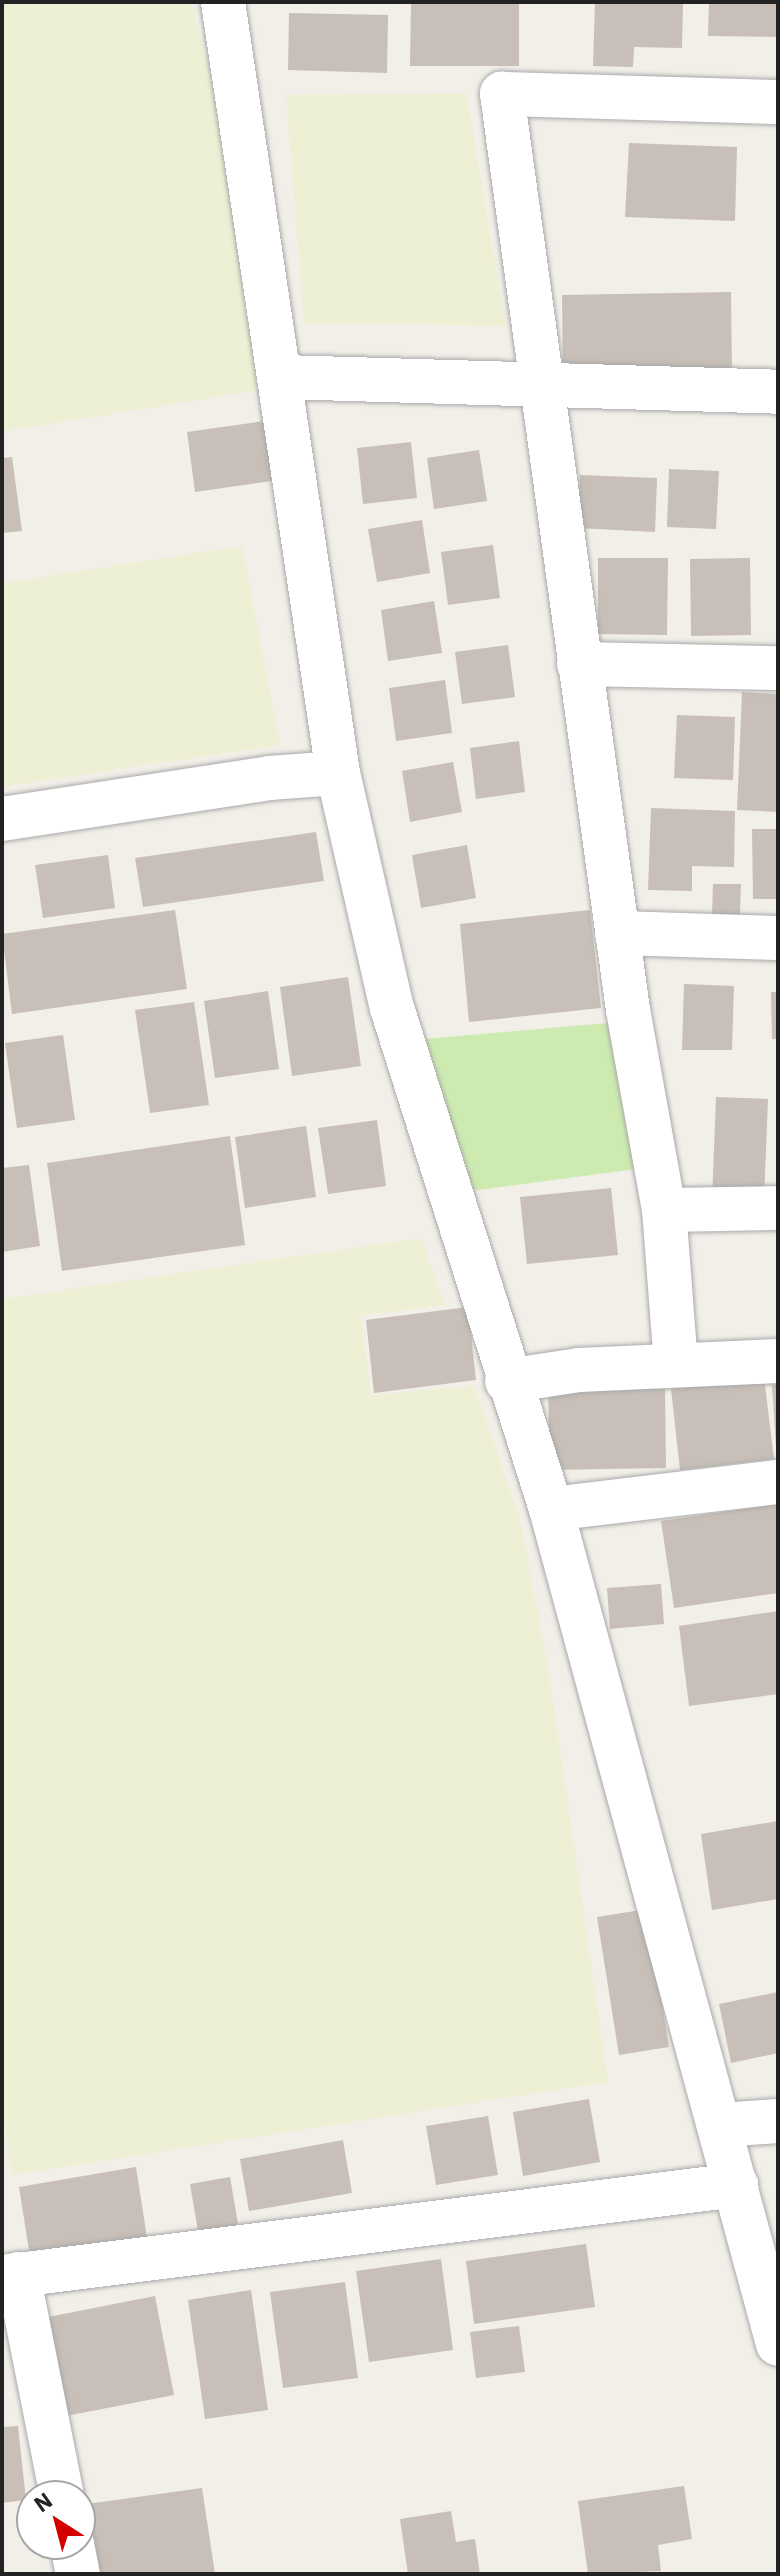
<!DOCTYPE html>
<style>
body{margin:0}
#map{position:relative;width:780px;height:2576px;overflow:hidden;background:#f2efe9;font-family:"IBM Plex Sans",sans-serif}
div>[style]{position:absolute}
[style*='--x']{left:calc(var(--x)*1px);top:calc(var(--y)*1px);width:calc(var(--w)*1px);rotate:calc(var(--a)*1deg)}
.farmland>*{inset:0;background:#eef0d5}
.grass>*{inset:0;background:#cdebb0}
.building>*{inset:0;background:#c7bfb8}
.roads{filter:drop-shadow(0 0 2px #a9a9a9) drop-shadow(0 0 2px #a9a9a9)}
.minor>*{height:44px;margin:-22px;padding:0 22px;transform-origin:22px;border-radius:22px;background:#fff}
span{translate:-50% -50%;white-space:nowrap;text-align:center;line-height:1.15;-webkit-text-stroke:7px #fff;paint-order:stroke}
.frame{position:absolute;inset:0;border:4px solid #222;pointer-events:none}
.north{position:absolute;left:16px;top:2480px;width:80px;height:80px;box-sizing:border-box;background:#fff;border:2px solid #a7a7a7;border-radius:50%;rotate:324deg;font-size:22px;font-weight:700;line-height:32px;text-align:center;color:#222}
.north::after{content:'';display:block;margin:auto;width:28px;height:36px;background:#d40000;clip-path:polygon(50% 0,100% 100%,50% 72%,0 100%)}
</style>
<div id="map">
<div class="farmland">
<i style="clip-path:polygon(2px 2px,191px 2px,238px 175px,259px 390px,2px 432px)"></i>
<i style="clip-path:polygon(466px 93px,506px 326px,304px 323px,286px 95px)"></i>
<i style="clip-path:polygon(242px 546px,280px 745px,2px 787px,2px 583px)"></i>
<i style="clip-path:polygon(421px 1238px,445px 1305px,361px 1315px,371px 1395px,474px 1386px,521px 1522px,549px 1673px,608px 2082px,12px 2175px,2px 2105px,2px 1299px)"></i>
</div>
<div class="grass">
<i style="clip-path:polygon(619px 1022px,644px 1168px,471px 1191px,423px 1039px)"></i>
</div>
<div class="building">
<i style="clip-path:polygon(411px 2px,519px 2px,519px 66px,410px 66px)"></i>
<i style="clip-path:polygon(595px 2px,683px 2px,682px 48px,634px 47px,633px 67px,593px 66px)"></i>
<i style="clip-path:polygon(709px 2px,778px 2px,778px 37px,708px 36px)"></i>
<i style="clip-path:polygon(289px 13px,388px 15px,387px 73px,288px 70px)"></i>
<i style="clip-path:polygon(629px 143px,737px 147px,735px 221px,625px 217px)"></i>
<i style="clip-path:polygon(731px 292px,732px 376px,563px 379px,562px 295px)"></i>
<i style="clip-path:polygon(271px 420px,279px 480px,195px 492px,187px 432px)"></i>
<i style="clip-path:polygon(411px 442px,417px 498px,363px 504px,357px 448px)"></i>
<i style="clip-path:polygon(479px 450px,487px 501px,434px 509px,427px 458px)"></i>
<i style="clip-path:polygon(12px 457px,22px 531px,2px 533px,2px 458px)"></i>
<i style="clip-path:polygon(669px 469px,719px 471px,716px 529px,667px 527px)"></i>
<i style="clip-path:polygon(580px 475px,657px 478px,655px 532px,578px 528px)"></i>
<i style="clip-path:polygon(422px 520px,430px 573px,377px 582px,368px 529px)"></i>
<i style="clip-path:polygon(493px 545px,500px 598px,448px 605px,441px 552px)"></i>
<i style="clip-path:polygon(598px 558px,668px 558px,667px 635px,598px 634px)"></i>
<i style="clip-path:polygon(750px 558px,751px 635px,691px 636px,690px 559px)"></i>
<i style="clip-path:polygon(434px 601px,442px 653px,388px 661px,381px 610px)"></i>
<i style="clip-path:polygon(508px 645px,515px 697px,462px 704px,455px 652px)"></i>
<i style="clip-path:polygon(445px 680px,452px 733px,396px 741px,389px 688px)"></i>
<i style="clip-path:polygon(742px 692px,778px 694px,778px 812px,737px 810px)"></i>
<i style="clip-path:polygon(677px 715px,735px 717px,733px 780px,674px 778px)"></i>
<i style="clip-path:polygon(519px 741px,525px 792px,476px 799px,470px 748px)"></i>
<i style="clip-path:polygon(453px 762px,462px 812px,410px 822px,402px 771px)"></i>
<i style="clip-path:polygon(651px 808px,735px 811px,734px 867px,692px 866px,692px 891px,648px 890px)"></i>
<i style="clip-path:polygon(752px 829px,778px 829px,778px 899px,753px 899px)"></i>
<i style="clip-path:polygon(316px 832px,324px 881px,143px 907px,135px 858px)"></i>
<i style="clip-path:polygon(467px 845px,476px 898px,421px 908px,412px 855px)"></i>
<i style="clip-path:polygon(108px 855px,115px 908px,43px 918px,35px 865px)"></i>
<i style="clip-path:polygon(713px 884px,741px 884px,740px 915px,712px 914px)"></i>
<i style="clip-path:polygon(175px 910px,187px 989px,12px 1014px,2px 934px)"></i>
<i style="clip-path:polygon(590px 910px,601px 1008px,469px 1022px,460px 924px)"></i>
<i style="clip-path:polygon(348px 977px,361px 1066px,292px 1076px,280px 987px)"></i>
<i style="clip-path:polygon(684px 984px,734px 986px,732px 1050px,682px 1050px)"></i>
<i style="clip-path:polygon(268px 991px,279px 1069px,215px 1078px,204px 1001px)"></i>
<i style="clip-path:polygon(771px 992px,778px 992px,778px 1039px,772px 1039px)"></i>
<i style="clip-path:polygon(194px 1002px,209px 1105px,150px 1113px,135px 1010px)"></i>
<i style="clip-path:polygon(63px 1035px,75px 1120px,17px 1128px,5px 1043px)"></i>
<i style="clip-path:polygon(716px 1097px,768px 1099px,764px 1201px,712px 1200px)"></i>
<i style="clip-path:polygon(377px 1120px,386px 1186px,328px 1194px,318px 1128px)"></i>
<i style="clip-path:polygon(306px 1126px,316px 1197px,245px 1208px,235px 1137px)"></i>
<i style="clip-path:polygon(230px 1136px,245px 1245px,62px 1271px,47px 1163px)"></i>
<i style="clip-path:polygon(29px 1165px,40px 1246px,2px 1252px,2px 1168px)"></i>
<i style="clip-path:polygon(611px 1188px,618px 1255px,527px 1264px,520px 1197px)"></i>
<i style="clip-path:polygon(468px 1307px,476px 1380px,374px 1393px,366px 1320px)"></i>
<i style="clip-path:polygon(763px 1369px,774px 1459px,680px 1470px,670px 1380px)"></i>
<i style="clip-path:polygon(778px 1384px,778px 1447px,776px 1447px,772px 1385px)"></i>
<i style="clip-path:polygon(665px 1388px,666px 1468px,550px 1470px,548px 1390px)"></i>
<i style="clip-path:polygon(778px 1504px,778px 1593px,674px 1608px,661px 1521px)"></i>
<i style="clip-path:polygon(661px 1584px,664px 1624px,610px 1629px,607px 1588px)"></i>
<i style="clip-path:polygon(778px 1611px,778px 1694px,689px 1706px,679px 1626px)"></i>
<i style="clip-path:polygon(778px 1821px,778px 1899px,712px 1910px,701px 1834px)"></i>
<i style="clip-path:polygon(647px 1909px,669px 2047px,619px 2055px,597px 1917px)"></i>
<i style="clip-path:polygon(778px 1992px,778px 2053px,731px 2063px,719px 2004px)"></i>
<i style="clip-path:polygon(589px 2099px,600px 2162px,523px 2176px,513px 2112px)"></i>
<i style="clip-path:polygon(488px 2116px,498px 2175px,436px 2185px,426px 2126px)"></i>
<i style="clip-path:polygon(343px 2140px,352px 2193px,249px 2211px,240px 2159px)"></i>
<i style="clip-path:polygon(136px 2167px,148px 2244px,31px 2263px,19px 2187px)"></i>
<i style="clip-path:polygon(230px 2177px,239px 2230px,199px 2237px,190px 2184px)"></i>
<i style="clip-path:polygon(586px 2244px,595px 2307px,474px 2324px,466px 2261px)"></i>
<i style="clip-path:polygon(441px 2259px,453px 2350px,369px 2362px,356px 2271px)"></i>
<i style="clip-path:polygon(345px 2282px,358px 2378px,283px 2388px,270px 2292px)"></i>
<i style="clip-path:polygon(251px 2290px,268px 2410px,205px 2419px,188px 2300px)"></i>
<i style="clip-path:polygon(155px 2296px,174px 2395px,61px 2417px,43px 2318px)"></i>
<i style="clip-path:polygon(519px 2326px,525px 2372px,476px 2378px,470px 2332px)"></i>
<i style="clip-path:polygon(18px 2426px,26px 2500px,2px 2503px,2px 2427px)"></i>
<i style="clip-path:polygon(684px 2486px,692px 2539px,658px 2545px,661px 2571px,588px 2574px,578px 2501px)"></i>
<i style="clip-path:polygon(202px 2488px,215px 2574px,97px 2574px,87px 2504px)"></i>
<i style="clip-path:polygon(451px 2511px,456px 2542px,475px 2539px,480px 2574px,408px 2574px,400px 2519px)"></i>
</div>
<div class="roads">
<div class="minor">
<i style="--x:223;--y:2;--w:780;--a:81.52"></i>
<i style="--x:338;--y:773;--w:241;--a:77.1"></i>
<i style="--x:392;--y:1008;--w:526;--a:72.39"></i>
<i style="--x:551;--y:1509;--w:865;--a:74.79"></i>
<i style="--x:282;--y:377;--w:496;--a:1.7"></i>
<i style="--x:579;--y:664;--w:199;--a:1.2"></i>
<i style="--x:2;--y:819;--w:270;--a:-8.7"></i>
<i style="--x:269;--y:778;--w:69;--a:-4.1"></i>
<i style="--x:617;--y:933;--w:161;--a:1.8"></i>
<i style="--x:664;--y:1210;--w:114;--a:-1"></i>
<i style="--x:676;--y:1365;--w:155;--a:-94.4"></i>
<i style="--x:664;--y:1210;--w:203;--a:-100.2"></i>
<i style="--x:628;--y:1010;--w:925;--a:-97.83"></i>
<i style="--x:502;--y:94;--w:276;--a:1.7"></i>
<i style="--x:507;--y:1381;--w:73;--a:-8.7"></i>
<i style="--x:579;--y:1370;--w:199;--a:-2.6"></i>
<i style="--x:551;--y:1509;--w:229;--a:-6.8"></i>
<i style="--x:721;--y:2125;--w:57;--a:-4"></i>
<i style="--x:18;--y:2274;--w:226;--a:78.8"></i>
<i style="--x:2;--y:2277;--w:740;--a:-7.14"></i>
<i style="--x:72;--y:2544;--w:31;--a:79"></i>
</div>
</div>
<div class="frame"></div>
<div class="north">N</div>
</div>
